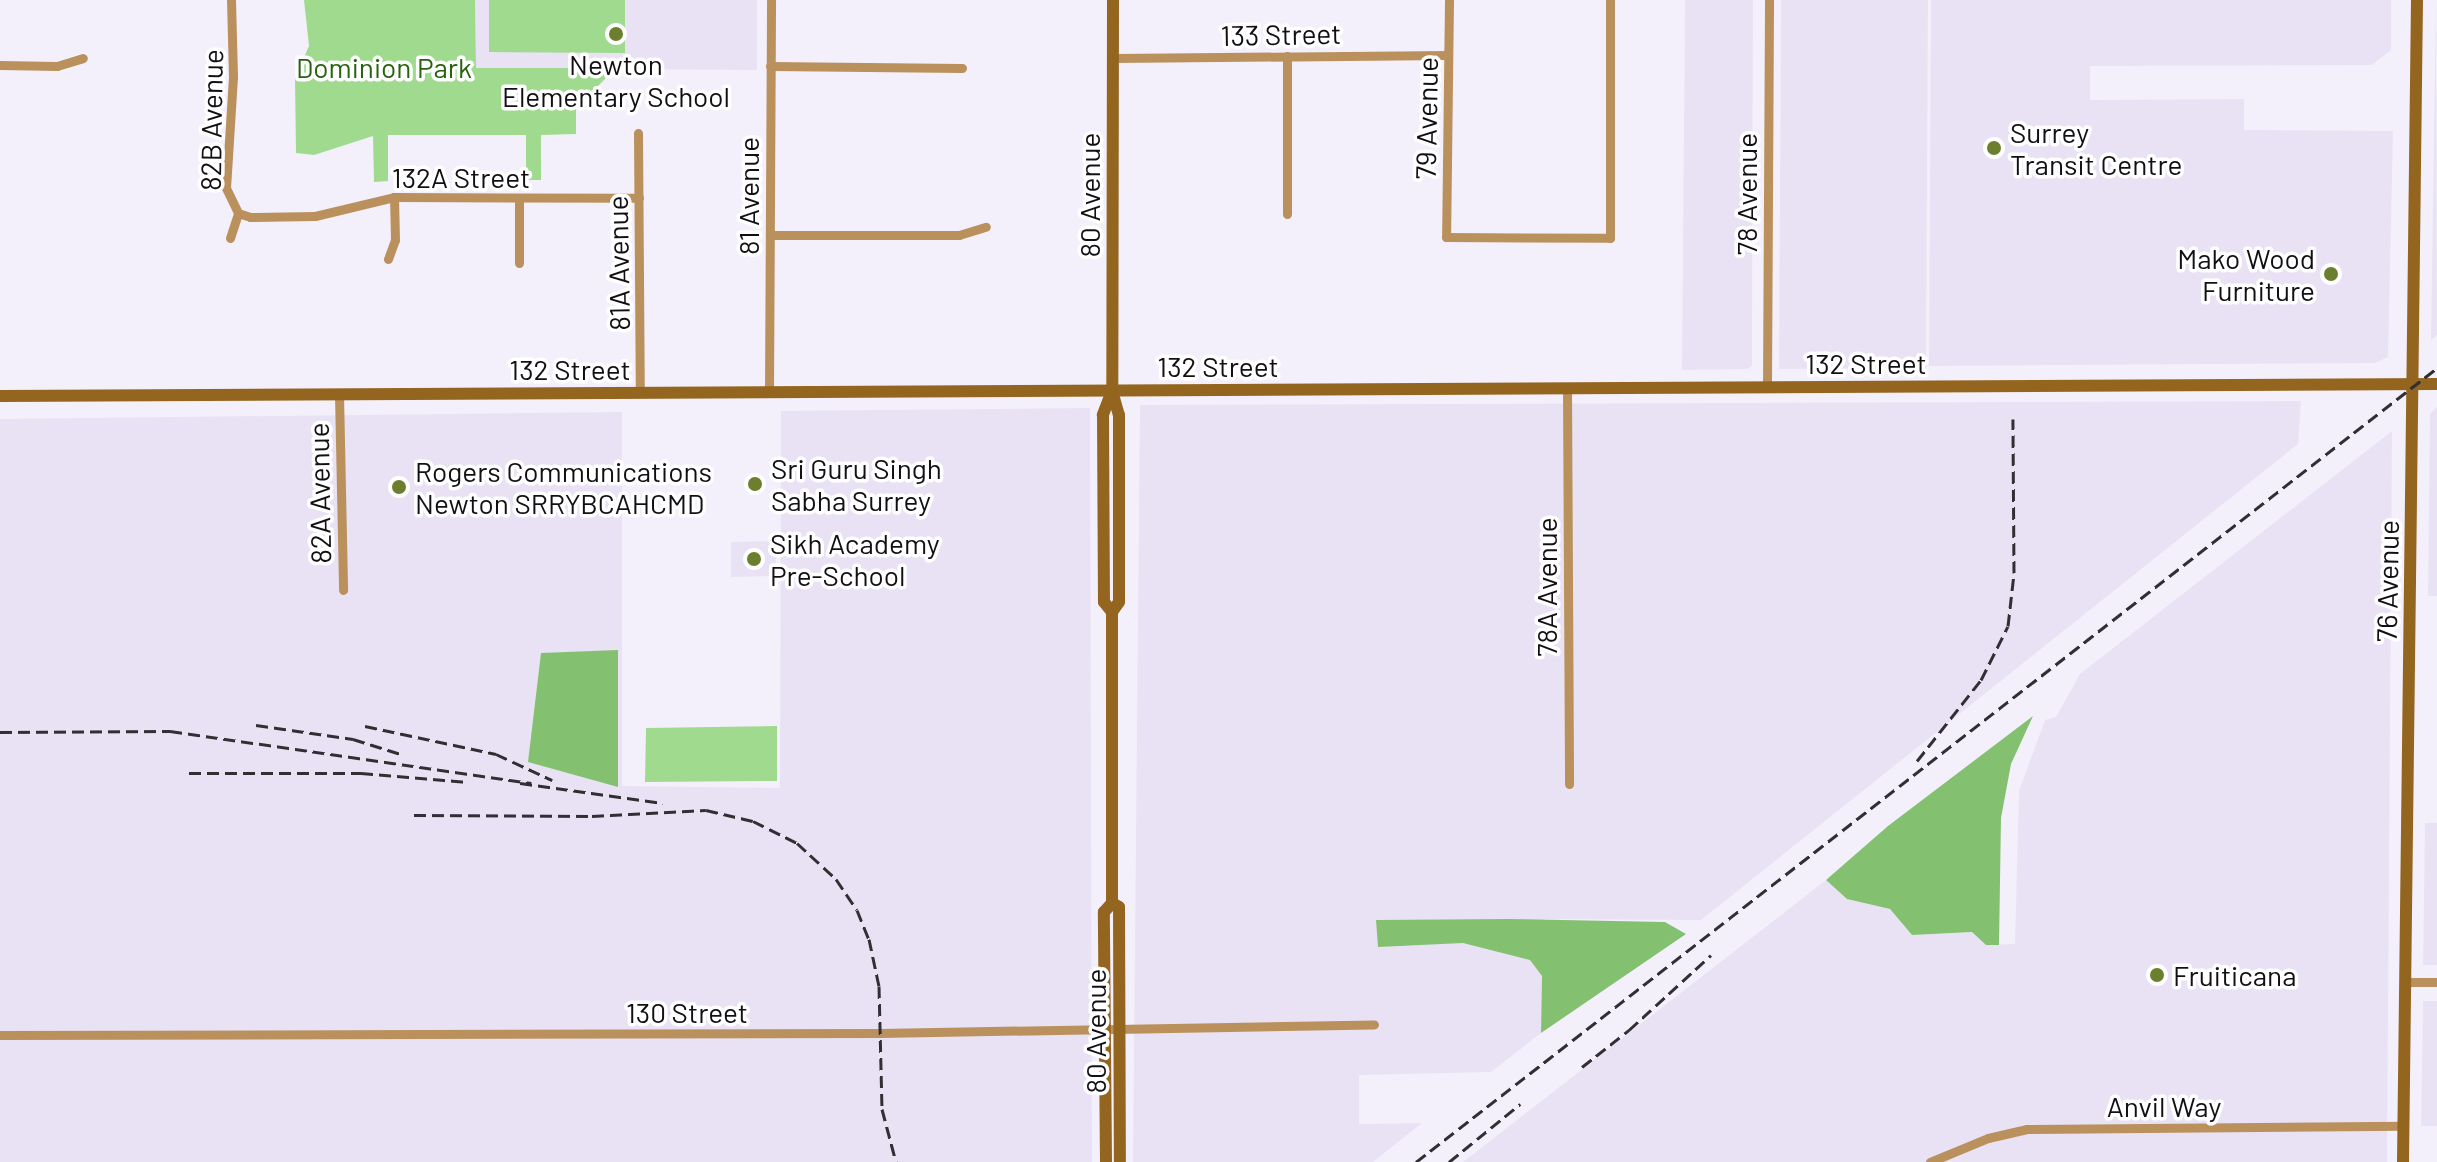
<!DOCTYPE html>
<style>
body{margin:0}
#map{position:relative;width:2437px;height:1162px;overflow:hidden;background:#f4f0fb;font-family:Barlow,sans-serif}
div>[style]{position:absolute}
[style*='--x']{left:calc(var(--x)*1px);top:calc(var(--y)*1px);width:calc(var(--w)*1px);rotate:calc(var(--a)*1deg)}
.built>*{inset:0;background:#e9e2f4}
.green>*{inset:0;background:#a0da8f}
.forest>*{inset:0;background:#83c170}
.street>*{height:9px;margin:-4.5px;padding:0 4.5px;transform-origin:4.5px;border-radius:4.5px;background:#ba915d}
.secondary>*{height:12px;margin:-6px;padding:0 6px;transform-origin:6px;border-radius:6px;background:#94651f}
.rail>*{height:3px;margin-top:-1.5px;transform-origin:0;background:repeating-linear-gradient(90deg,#312f34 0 12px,transparent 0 18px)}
.dots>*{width:22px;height:22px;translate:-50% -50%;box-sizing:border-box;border:4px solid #fff;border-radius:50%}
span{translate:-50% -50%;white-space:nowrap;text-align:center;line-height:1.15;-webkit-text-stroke:7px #fff;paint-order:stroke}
.street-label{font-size:28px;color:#110f13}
.poi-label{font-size:28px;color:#110f13}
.left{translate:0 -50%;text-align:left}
.right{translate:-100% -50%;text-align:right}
.park-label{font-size:28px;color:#286210}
</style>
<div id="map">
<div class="built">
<i style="clip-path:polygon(475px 0,757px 0,757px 70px,476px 68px)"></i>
<i style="clip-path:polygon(1685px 0,1753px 0,1752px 366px,1747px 369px,1682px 370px)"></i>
<i style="clip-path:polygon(1781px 0,1928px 0,1926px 368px,1779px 369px)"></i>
<i style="clip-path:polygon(1931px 0,2391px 0,2391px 50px,2372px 65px,2090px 66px,2090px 100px,2244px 99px,2244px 130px,2393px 131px,2388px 357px,2375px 363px,1929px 366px)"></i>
<i style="clip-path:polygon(2436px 0,2437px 335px,2431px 340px)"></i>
<i style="clip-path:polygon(2301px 401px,2298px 444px,1701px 920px,1544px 919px,1541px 1033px,1491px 1072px,1359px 1075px,1359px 1124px,1422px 1123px,1373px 1162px,1133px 1162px,1140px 405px)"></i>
<i style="clip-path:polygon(2437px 407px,2437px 596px,2428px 596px,2430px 414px)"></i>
<i style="clip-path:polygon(1090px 408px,1092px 1162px,0 1162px,0 419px,622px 412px,622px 786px,780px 788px,781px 411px)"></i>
<i style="clip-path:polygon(2392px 431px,2387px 1162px,1463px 1162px,1826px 880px,1847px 899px,1890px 909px,1912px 935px,1972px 932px,1986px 945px,2015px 944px,2019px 791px,2045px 720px,2056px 717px,2080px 674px)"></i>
<i style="clip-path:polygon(777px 541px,775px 576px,731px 577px,731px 542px)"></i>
<i style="clip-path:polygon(2425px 823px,2437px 823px,2437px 965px,2423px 965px)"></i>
<i style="clip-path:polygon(2423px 1001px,2437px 1001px,2437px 1126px,2421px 1126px)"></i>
</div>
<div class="green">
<i style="clip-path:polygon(304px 0,475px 0,476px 68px,616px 68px,576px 108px,576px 134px,541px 135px,541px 180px,526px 180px,526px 135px,388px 135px,388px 181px,374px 182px,373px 136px,314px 155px,296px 153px,295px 78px,309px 46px)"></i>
<i style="clip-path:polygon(489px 0,625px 0,625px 53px,489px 52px)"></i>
<i style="clip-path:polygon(777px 726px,777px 781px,645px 782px,646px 728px)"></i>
</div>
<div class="forest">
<i style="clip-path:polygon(618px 650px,618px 787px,528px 762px,541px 653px)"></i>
<i style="clip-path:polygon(2033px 716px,2011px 764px,2001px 818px,1999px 945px,1986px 945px,1972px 932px,1912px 935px,1890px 909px,1847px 899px,1826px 880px,1888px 826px)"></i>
<i style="clip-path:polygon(1509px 919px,1665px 922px,1686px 934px,1541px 1033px,1542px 976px,1530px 960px,1463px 943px,1378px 947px,1376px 920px)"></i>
</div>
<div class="street">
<i style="--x:231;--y:0;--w:77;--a:88.5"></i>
<i style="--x:233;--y:77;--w:111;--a:93.6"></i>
<i style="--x:226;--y:188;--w:28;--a:64"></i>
<i style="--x:1449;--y:0;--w:237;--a:90.7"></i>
<i style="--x:1446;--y:237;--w:164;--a:0.3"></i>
<i style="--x:1610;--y:238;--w:238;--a:-90"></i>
<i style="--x:1287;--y:56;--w:158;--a:90"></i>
<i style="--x:1113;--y:58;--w:335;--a:-0.5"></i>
<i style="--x:0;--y:65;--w:57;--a:1"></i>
<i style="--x:57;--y:66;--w:27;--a:-17"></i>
<i style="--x:770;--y:66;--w:192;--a:0.6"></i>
<i style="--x:638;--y:133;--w:260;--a:89.6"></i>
<i style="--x:238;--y:213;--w:13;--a:18"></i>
<i style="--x:250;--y:217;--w:65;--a:-0.9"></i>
<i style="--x:315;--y:216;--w:81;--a:-13.5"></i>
<i style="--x:394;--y:197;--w:245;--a:0.2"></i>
<i style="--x:771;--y:235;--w:188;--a:0"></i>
<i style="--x:959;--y:235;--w:28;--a:-17"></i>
<i style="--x:230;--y:238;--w:26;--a:-72"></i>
<i style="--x:388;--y:259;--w:20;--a:-70"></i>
<i style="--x:395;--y:240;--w:43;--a:-91.3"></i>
<i style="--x:519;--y:263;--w:65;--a:-90"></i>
<i style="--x:1767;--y:388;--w:388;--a:-89.7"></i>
<i style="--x:1567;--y:389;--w:395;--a:89.7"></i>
<i style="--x:769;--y:393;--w:393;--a:-89.7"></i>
<i style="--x:339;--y:394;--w:196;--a:88.8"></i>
<i style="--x:2406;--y:982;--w:31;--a:0"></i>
<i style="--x:0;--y:1035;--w:880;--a:-0.13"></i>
<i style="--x:880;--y:1033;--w:494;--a:-1"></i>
<i style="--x:1930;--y:1162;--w:63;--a:-22.5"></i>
<i style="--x:1988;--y:1138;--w:40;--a:-13"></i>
<i style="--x:2027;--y:1129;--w:377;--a:-0.5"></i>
</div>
<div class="secondary">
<i style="--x:1113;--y:0;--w:391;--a:90.1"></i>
<i style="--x:1112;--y:391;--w:25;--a:74"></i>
<i style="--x:1119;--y:415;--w:187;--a:90"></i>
<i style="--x:1119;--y:602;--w:12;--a:125"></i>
<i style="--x:1112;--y:612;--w:291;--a:90"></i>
<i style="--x:1112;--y:903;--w:8;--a:30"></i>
<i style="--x:1119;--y:907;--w:255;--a:89.8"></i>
<i style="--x:1112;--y:391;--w:26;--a:111"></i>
<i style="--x:1103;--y:415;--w:187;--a:89.7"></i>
<i style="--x:1104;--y:602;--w:13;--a:51"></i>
<i style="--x:0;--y:396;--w:2437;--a:-0.28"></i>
<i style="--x:1106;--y:1162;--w:250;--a:-90.5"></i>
<i style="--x:1104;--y:912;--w:12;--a:-48"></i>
<i style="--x:2403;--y:1162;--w:1162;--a:-89.31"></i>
</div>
<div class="rail">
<i style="--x:256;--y:725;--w:98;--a:8.2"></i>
<i style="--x:353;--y:739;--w:50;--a:17.4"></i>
<i style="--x:365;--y:726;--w:134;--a:12.1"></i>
<i style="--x:496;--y:754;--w:62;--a:24.9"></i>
<i style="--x:0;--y:732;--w:170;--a:-0.3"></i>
<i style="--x:170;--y:731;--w:365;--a:8.2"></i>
<i style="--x:1917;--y:761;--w:103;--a:-51.7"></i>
<i style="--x:1981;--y:680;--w:60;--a:-63.4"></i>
<i style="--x:2008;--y:626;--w:53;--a:-83.5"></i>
<i style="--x:2014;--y:573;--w:154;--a:-90.4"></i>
<i style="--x:189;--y:773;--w:172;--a:0"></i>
<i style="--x:361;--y:773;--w:107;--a:4.8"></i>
<i style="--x:520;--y:783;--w:144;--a:8"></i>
<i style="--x:414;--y:815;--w:178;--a:0.3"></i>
<i style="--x:592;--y:816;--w:114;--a:-3"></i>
<i style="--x:706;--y:810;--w:48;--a:13.2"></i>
<i style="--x:753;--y:821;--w:49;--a:26.6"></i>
<i style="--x:797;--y:843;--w:53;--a:42.7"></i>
<i style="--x:836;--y:879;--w:37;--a:56"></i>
<i style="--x:857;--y:910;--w:31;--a:68"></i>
<i style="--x:869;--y:939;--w:48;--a:78"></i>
<i style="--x:879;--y:986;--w:123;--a:88.6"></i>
<i style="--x:882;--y:1109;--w:55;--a:75.2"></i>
<i style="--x:1582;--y:1067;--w:60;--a:-38.2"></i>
<i style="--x:1629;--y:1030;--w:111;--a:-42.4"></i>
<i style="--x:1416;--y:1162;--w:1293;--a:-37.87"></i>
<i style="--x:1449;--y:1162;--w:92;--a:-39.2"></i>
</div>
<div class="dots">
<i style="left:616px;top:34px;background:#6b7f2f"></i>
<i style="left:1994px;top:148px;background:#6b7f2f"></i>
<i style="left:2331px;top:274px;background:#6b7f2f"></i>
<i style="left:755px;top:484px;background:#6b7f2f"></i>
<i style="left:399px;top:487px;background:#6b7f2f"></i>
<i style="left:754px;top:559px;background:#6b7f2f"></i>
<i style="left:2157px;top:975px;background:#6b7f2f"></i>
</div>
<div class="street-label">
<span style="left:1281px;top:34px;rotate:-1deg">133 Street</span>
<span style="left:1426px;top:118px;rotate:-89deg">79 Avenue</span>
<span style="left:211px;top:120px;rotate:-89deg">82B Avenue</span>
<span style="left:461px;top:177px">132A Street</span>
<span style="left:1746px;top:194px;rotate:-90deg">78 Avenue</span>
<span style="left:1089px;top:195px;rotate:-90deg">80 Avenue</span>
<span style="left:748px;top:196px;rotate:-90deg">81 Avenue</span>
<span style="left:618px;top:263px;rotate:-91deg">81A Avenue</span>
<span style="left:1866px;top:363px">132 Street</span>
<span style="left:1218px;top:366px">132 Street</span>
<span style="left:570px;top:369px">132 Street</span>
<span style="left:319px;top:493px;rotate:-91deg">82A Avenue</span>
<span style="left:2387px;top:581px;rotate:-89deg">76 Avenue</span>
<span style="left:1546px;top:587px;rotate:-90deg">78A Avenue</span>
<span style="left:687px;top:1012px">130 Street</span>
<span style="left:1095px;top:1031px;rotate:-90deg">80 Avenue</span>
<span style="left:2164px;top:1106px">Anvil Way</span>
</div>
<div class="poi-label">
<span style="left:616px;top:80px">Newton<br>Elementary School</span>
<span class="left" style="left:2010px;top:148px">Surrey<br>Transit Centre</span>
<span class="right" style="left:2315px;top:274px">Mako Wood<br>Furniture</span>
<span class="left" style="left:771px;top:484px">Sri Guru Singh<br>Sabha Surrey</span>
<span class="left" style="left:415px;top:487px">Rogers Communications<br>Newton SRRYBCAHCMD</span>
<span class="left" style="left:770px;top:559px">Sikh Academy<br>Pre-School</span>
<span class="left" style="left:2173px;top:975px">Fruiticana</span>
</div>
<div class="park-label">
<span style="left:384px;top:67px">Dominion Park</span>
</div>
</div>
